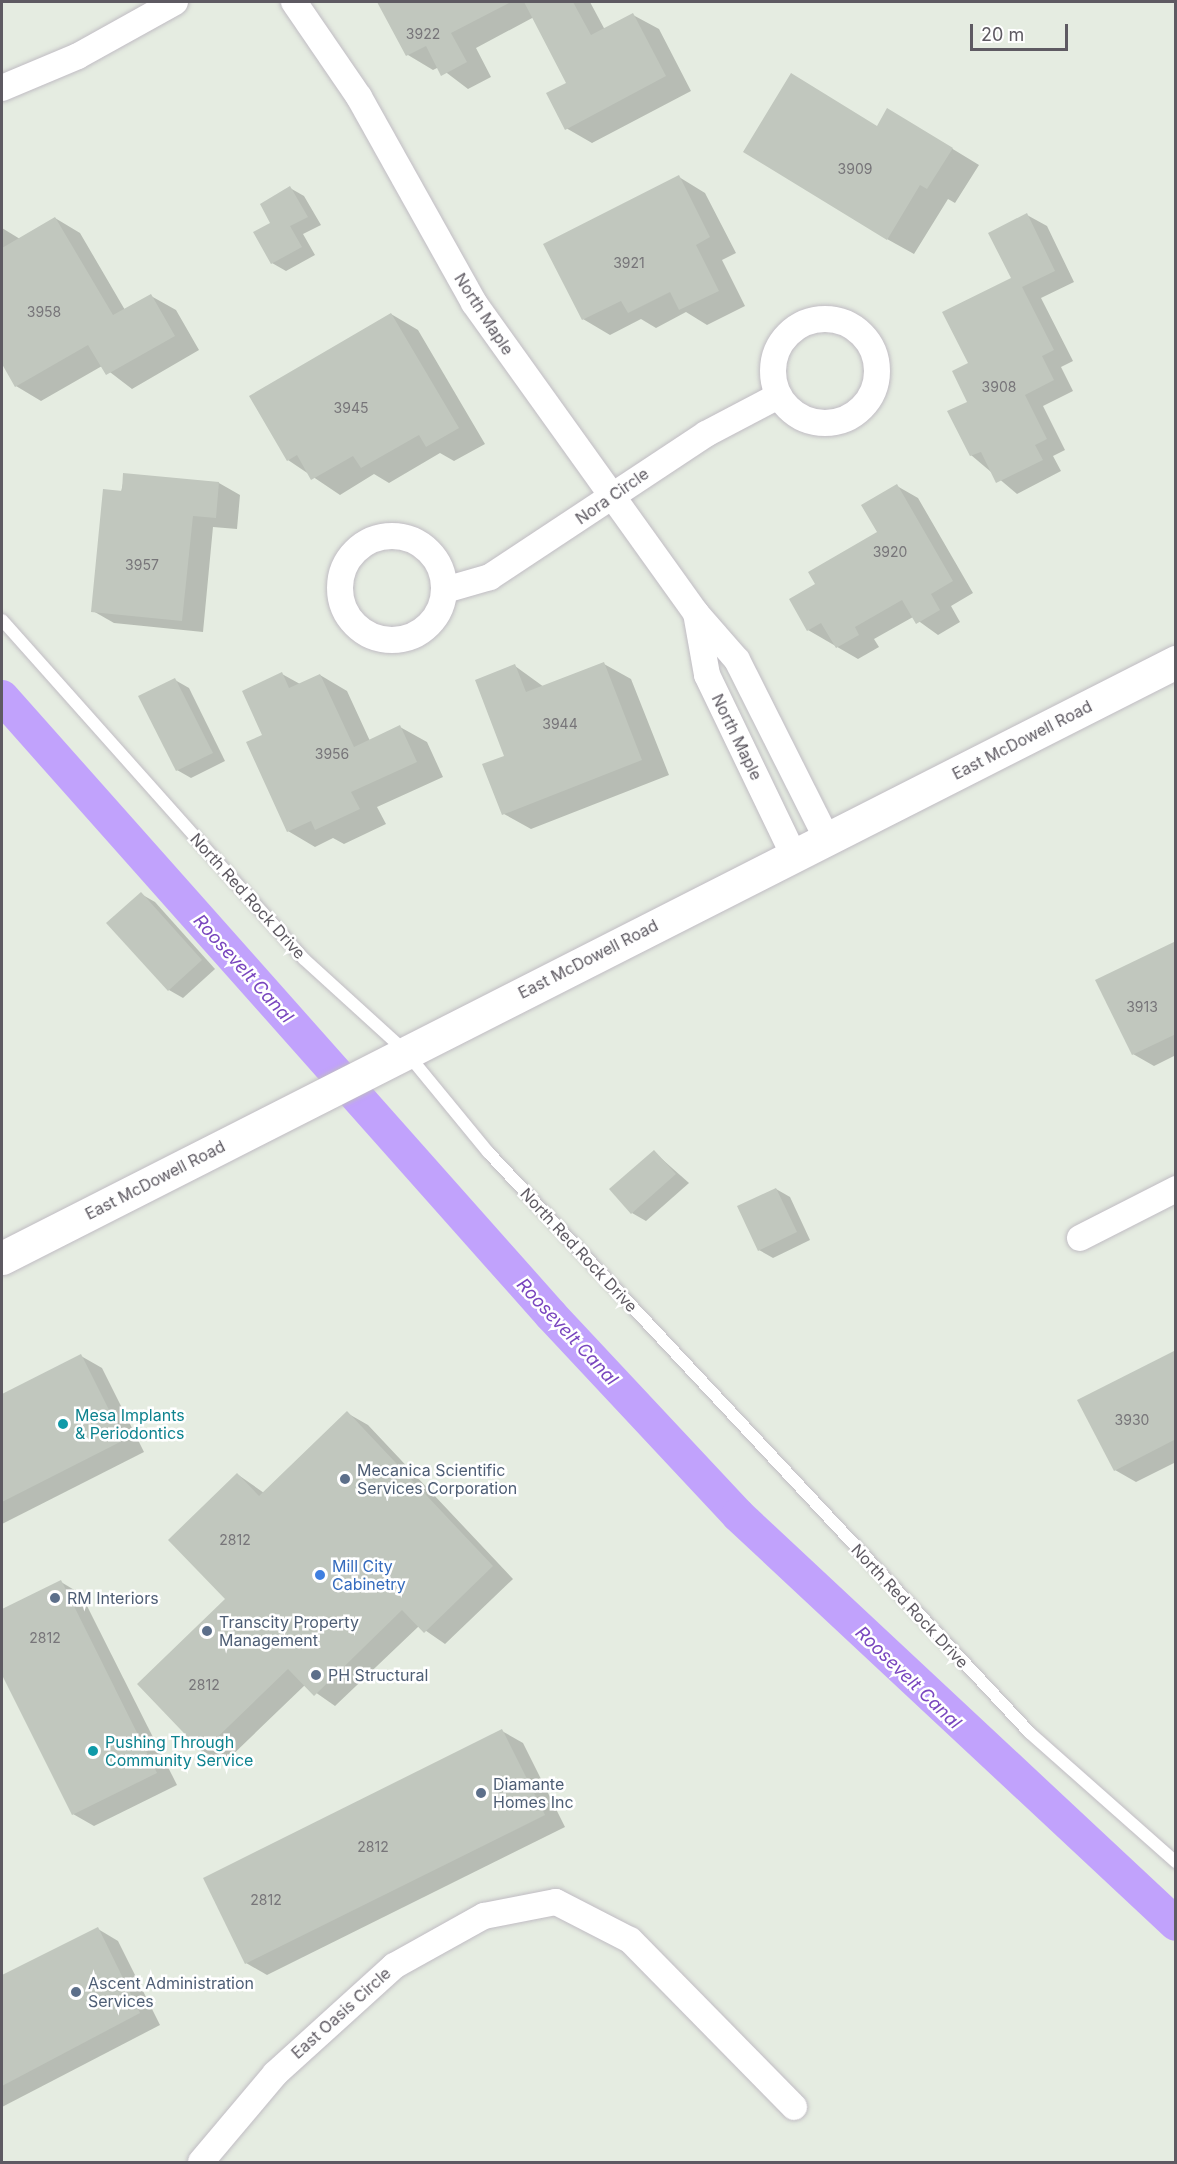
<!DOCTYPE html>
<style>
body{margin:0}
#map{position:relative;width:1177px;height:2164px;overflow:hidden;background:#e5ece1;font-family:Inter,sans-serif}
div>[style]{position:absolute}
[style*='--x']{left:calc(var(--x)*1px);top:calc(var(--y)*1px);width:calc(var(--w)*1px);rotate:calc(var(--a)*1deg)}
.shadow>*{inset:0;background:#0003}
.canal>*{height:34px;margin:-17px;padding:0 17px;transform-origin:17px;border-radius:17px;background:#c1a2fc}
.building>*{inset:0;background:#c1c7be}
.roads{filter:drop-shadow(0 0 2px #c0bcc3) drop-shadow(0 0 2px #c0bcc3)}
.lane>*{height:12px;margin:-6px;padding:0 6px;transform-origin:6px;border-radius:6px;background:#fff}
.street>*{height:26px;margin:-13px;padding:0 13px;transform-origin:13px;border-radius:13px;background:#fff}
.street>.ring{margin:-13px;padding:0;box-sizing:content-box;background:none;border:26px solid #fff;border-radius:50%}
.secondary>*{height:33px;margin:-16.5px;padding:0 16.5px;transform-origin:16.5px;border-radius:16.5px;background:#fff}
.dots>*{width:16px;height:16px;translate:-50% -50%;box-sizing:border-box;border:3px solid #fff;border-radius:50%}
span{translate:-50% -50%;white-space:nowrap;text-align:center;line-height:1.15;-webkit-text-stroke:5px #fff;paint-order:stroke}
.number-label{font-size:14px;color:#777579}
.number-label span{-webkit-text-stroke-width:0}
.street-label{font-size:16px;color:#5e5a62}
.culture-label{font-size:16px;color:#0d838f}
.left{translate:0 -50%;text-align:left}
.service-label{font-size:16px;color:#4e5e75}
.shop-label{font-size:16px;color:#366cbe}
.water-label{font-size:18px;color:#7946be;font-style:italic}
.frame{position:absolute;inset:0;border:3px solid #5e5a62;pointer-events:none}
.scale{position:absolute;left:970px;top:24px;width:98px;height:27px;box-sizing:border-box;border:3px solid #5e5a62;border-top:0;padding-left:8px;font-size:18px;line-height:21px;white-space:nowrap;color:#5e5a62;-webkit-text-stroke:4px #fff;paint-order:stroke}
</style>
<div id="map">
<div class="shadow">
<i style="clip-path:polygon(392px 2px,590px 2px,605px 30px,633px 15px,659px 29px,691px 91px,592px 143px,566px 128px,568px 83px,534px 17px,476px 48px,491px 77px,468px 89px,439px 67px,433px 70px,408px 55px,382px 7px)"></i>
<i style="clip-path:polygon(915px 126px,979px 165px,955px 203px,948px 199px,914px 254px,887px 239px,878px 127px)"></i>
<i style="clip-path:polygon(679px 177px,705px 193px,736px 253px,722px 260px,745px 306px,707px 325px,686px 312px,656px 328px,641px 319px,610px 335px,583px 319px)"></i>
<i style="clip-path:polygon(290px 188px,304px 196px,321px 225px,303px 234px,315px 255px,286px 271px,272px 263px,272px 223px)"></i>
<i style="clip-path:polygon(1027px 215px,1047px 226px,1074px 282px,1041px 298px,1073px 361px,1061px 367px,1073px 391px,1043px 406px,1065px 450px,1053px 456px,1061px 471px,1017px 494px,971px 455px,970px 364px,1013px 279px)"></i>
<i style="clip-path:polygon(55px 218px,80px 233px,125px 310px,151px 296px,176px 310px,199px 350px,132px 389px,102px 366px,41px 401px,16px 386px,2px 361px,2px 228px,20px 239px)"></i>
<i style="clip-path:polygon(391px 314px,418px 330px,485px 444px,454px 461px,440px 453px,389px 483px,374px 474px,340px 495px,288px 460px)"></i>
<i style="clip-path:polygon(125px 475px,219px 483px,240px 495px,237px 529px,213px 527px,203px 632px,114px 623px,93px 611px)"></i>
<i style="clip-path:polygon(897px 486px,918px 498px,973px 593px,951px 606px,960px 622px,938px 635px,913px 617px,874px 639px,879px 647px,858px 659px,808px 630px,817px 584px,879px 533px)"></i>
<i style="clip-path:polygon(604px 664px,631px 679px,669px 775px,531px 829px,504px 814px,515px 666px,544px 687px)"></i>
<i style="clip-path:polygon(282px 674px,300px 684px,320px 675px,347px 691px,370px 741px,400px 727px,427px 742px,443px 777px,377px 807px,386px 824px,344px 844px,333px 838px,315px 847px,288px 831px,264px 735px)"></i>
<i style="clip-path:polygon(175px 680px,189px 688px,225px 761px,191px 778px,177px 770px)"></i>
<i style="clip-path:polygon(141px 894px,155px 902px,215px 969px,183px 998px,169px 990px)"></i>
<i style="clip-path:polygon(1176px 942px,1176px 1055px,1154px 1066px,1133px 1054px)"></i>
<i style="clip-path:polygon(654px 1152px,689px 1183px,646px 1221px,632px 1213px)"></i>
<i style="clip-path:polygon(776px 1189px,790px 1197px,810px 1240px,773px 1258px,759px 1250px)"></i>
<i style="clip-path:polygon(1176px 1351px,1176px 1462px,1136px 1482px,1115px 1470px)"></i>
<i style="clip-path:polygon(81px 1356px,102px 1368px,144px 1452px,2px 1524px,2px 1396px)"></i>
<i style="clip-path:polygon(347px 1413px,368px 1425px,513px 1579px,445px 1644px,419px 1626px,335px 1706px,305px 1685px,224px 1763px,203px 1751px,139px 1684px,227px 1599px,237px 1474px,264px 1493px)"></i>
<i style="clip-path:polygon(61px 1582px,81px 1594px,177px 1785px,94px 1826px,73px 1814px,2px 1671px,2px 1611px)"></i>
<i style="clip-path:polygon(502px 1731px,523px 1743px,565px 1827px,267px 1975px,246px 1963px)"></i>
<i style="clip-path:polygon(98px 1929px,118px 1941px,160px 2025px,2px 2107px,2px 1978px)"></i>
</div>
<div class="canal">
<i style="--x:2;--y:697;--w:827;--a:48.38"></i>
<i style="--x:551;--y:1315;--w:274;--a:46.9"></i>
<i style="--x:738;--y:1515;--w:599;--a:43.04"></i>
</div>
<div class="building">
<i style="clip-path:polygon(377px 2px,511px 2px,451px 33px,467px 62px,441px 76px,426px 46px,406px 56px)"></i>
<i style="clip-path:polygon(524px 2px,573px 2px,591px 35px,633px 13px,666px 76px,565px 130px,546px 93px,566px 83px)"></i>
<i style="clip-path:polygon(791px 73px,877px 126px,887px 108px,953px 148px,927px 189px,920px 185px,887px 240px,743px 152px)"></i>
<i style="clip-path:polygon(679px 175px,710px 237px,696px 245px,719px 291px,679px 310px,670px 292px,628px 313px,621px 301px,582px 320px,543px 244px)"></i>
<i style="clip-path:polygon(290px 186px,308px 217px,290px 226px,302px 247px,271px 264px,253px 232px,270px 223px,260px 204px)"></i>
<i style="clip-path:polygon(1027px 213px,1055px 271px,1022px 287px,1054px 350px,1042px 356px,1054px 380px,1025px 395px,1047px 439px,1035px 445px,1043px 460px,996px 483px,981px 452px,970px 456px,947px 411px,967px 402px,952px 371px,968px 363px,942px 312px,1011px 278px,988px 233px)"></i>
<i style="clip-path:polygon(55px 217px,113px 315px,151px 294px,175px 336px,106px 375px,88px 345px,15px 387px,2px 364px,2px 248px)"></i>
<i style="clip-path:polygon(391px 313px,459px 428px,426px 447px,419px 435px,361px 468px,353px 456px,311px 480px,297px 455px,287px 461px,249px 396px)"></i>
<i style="clip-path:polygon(123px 473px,219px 482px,216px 518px,193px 516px,182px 621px,91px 612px,103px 489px,122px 491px)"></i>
<i style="clip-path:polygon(897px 484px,953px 581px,931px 594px,940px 610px,916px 624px,902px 600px,855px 627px,859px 635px,836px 648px,821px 623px,807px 631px,789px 599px,815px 584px,808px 572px,877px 532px,861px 505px)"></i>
<i style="clip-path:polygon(604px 662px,642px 760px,502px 815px,482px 764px,504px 756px,475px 680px,515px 664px,526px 692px)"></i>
<i style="clip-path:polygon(282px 672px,289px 688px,320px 674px,354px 747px,400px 725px,417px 762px,351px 792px,360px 809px,315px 830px,311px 821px,287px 832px,246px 742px,262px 735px,242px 691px)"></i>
<i style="clip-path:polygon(175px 678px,213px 753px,176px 771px,138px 696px)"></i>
<i style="clip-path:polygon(141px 892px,202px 960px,168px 991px,106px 923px)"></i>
<i style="clip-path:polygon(1176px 941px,1176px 1034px,1132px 1055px,1095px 980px)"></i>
<i style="clip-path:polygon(654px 1150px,676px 1174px,631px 1214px,609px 1189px)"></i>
<i style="clip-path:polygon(776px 1188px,797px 1232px,758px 1251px,737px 1206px)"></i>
<i style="clip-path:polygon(1176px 1350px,1176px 1439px,1114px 1471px,1077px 1400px)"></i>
<i style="clip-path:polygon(81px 1354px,124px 1440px,2px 1502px,2px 1394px)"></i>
<i style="clip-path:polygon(347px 1411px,493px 1566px,424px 1633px,402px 1610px,314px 1696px,288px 1669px,202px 1752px,137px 1684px,225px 1599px,168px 1540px,237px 1473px,259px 1496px)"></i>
<i style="clip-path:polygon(61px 1580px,157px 1773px,72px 1815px,2px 1675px,2px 1609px)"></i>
<i style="clip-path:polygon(502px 1729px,545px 1815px,245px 1964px,203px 1878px)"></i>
<i style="clip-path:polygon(98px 1927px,140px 2013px,2px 2086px,2px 1975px)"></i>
</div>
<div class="roads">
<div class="lane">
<i style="--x:2;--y:620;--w:454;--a:48.3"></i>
<i style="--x:304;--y:959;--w:137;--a:42.3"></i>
<i style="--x:405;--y:1051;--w:131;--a:50.6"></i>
<i style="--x:488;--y:1152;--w:795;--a:46.99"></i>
<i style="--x:1030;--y:1733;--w:195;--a:41.5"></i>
</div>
<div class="street">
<i style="--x:294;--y:2;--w:115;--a:55.6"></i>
<i style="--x:359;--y:97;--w:236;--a:60.8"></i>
<i style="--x:474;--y:303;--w:381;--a:54.4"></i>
<i style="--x:696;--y:613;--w:62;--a:48.9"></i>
<i style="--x:737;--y:660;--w:200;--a:63.3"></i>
<i style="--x:2;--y:88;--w:82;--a:-22.8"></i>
<i style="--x:78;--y:56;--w:111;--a:-29.1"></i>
<i class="ring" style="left:773px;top:319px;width:78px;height:78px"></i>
<i class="ring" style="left:340px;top:536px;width:78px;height:78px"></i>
<i style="--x:445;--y:590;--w:47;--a:-16.1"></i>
<i style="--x:490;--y:577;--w:259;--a:-33.5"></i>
<i style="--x:706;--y:434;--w:81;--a:-27.8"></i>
<i style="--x:696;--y:613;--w:63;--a:79.9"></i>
<i style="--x:707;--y:675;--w:201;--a:64.3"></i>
<i style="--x:1080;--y:1238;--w:108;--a:-27"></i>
<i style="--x:201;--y:2162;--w:115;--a:-49.9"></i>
<i style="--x:275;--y:2074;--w:161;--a:-42.2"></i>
<i style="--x:394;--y:1966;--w:103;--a:-29.1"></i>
<i style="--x:484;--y:1916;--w:73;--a:-11"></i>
<i style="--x:556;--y:1902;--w:83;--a:27.2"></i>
<i style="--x:630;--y:1940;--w:234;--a:45.5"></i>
</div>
<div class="secondary">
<i style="--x:2;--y:1258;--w:1317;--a:-26.92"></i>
</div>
</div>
<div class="dots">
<i style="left:63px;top:1424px;background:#0f9aa8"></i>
<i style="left:345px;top:1479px;background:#5c6f8a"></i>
<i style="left:320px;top:1575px;background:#3f7fe0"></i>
<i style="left:55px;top:1598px;background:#5c6f8a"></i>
<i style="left:207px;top:1631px;background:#5c6f8a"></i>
<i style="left:316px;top:1675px;background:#5c6f8a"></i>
<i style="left:93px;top:1751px;background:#0f9aa8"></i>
<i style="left:481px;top:1793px;background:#5c6f8a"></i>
<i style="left:76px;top:1992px;background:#5c6f8a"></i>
</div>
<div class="number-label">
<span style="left:423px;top:34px">3922</span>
<span style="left:855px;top:169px">3909</span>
<span style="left:629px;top:263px">3921</span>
<span style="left:44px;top:312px">3958</span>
<span style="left:999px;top:387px">3908</span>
<span style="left:351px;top:408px">3945</span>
<span style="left:890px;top:552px">3920</span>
<span style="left:142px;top:565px">3957</span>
<span style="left:560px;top:724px">3944</span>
<span style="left:332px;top:754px">3956</span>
<span style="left:1142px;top:1007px">3913</span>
<span style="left:1132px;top:1420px">3930</span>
<span style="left:235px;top:1540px">2812</span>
<span style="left:45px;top:1638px">2812</span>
<span style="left:204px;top:1685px">2812</span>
<span style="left:373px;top:1847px">2812</span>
<span style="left:266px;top:1900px">2812</span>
</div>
<div class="street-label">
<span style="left:484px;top:314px;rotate:57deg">North Maple</span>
<span style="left:612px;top:496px;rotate:-35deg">Nora Circle</span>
<span style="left:737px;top:737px;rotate:64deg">North Maple</span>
<span style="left:1022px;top:740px;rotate:-27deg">East McDowell Road</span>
<span style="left:248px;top:896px;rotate:48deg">North Red Rock Drive</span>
<span style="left:588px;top:959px;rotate:-27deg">East McDowell Road</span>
<span style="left:155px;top:1180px;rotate:-27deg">East McDowell Road</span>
<span style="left:579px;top:1250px;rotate:47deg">North Red Rock Drive</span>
<span style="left:910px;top:1606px;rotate:47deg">North Red Rock Drive</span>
<span style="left:341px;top:2013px;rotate:-42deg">East Oasis Circle</span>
</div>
<div class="culture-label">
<span class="left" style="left:75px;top:1424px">Mesa Implants<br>&amp; Periodontics</span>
<span class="left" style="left:105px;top:1751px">Pushing Through<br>Community Service</span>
</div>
<div class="service-label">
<span class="left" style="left:357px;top:1479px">Mecanica Scientific<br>Services Corporation</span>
<span class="left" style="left:67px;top:1598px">RM Interiors</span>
<span class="left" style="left:219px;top:1631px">Transcity Property<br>Management</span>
<span class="left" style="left:328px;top:1675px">PH Structural</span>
<span class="left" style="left:493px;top:1793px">Diamante<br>Homes Inc</span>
<span class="left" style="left:88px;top:1992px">Ascent Administration<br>Services</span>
</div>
<div class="shop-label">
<span class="left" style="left:332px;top:1575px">Mill City<br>Cabinetry</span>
</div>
<div class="water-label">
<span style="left:243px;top:969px;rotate:48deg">Roosevelt Canal</span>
<span style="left:567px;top:1332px;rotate:47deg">Roosevelt Canal</span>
<span style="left:908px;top:1678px;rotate:44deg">Roosevelt Canal</span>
</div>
<div class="frame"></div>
<div class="scale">20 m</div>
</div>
